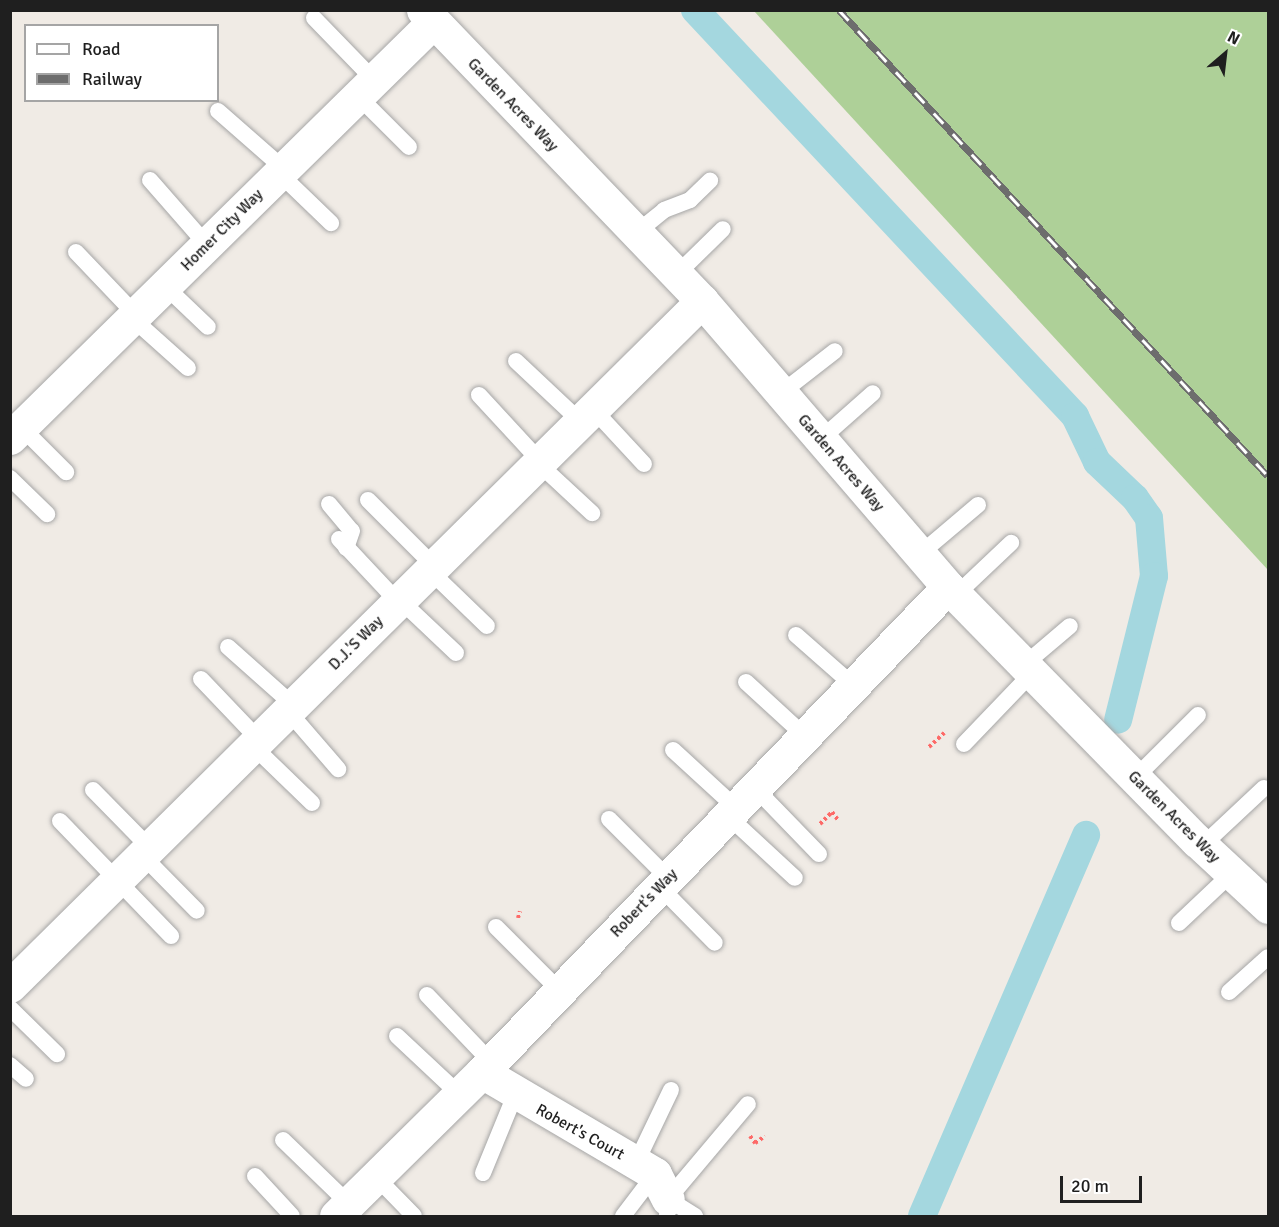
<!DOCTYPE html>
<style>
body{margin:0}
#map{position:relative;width:1279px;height:1227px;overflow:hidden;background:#f0ebe5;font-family:Signika,sans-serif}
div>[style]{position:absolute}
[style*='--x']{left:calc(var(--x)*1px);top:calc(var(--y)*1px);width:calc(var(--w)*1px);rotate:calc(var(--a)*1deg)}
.forest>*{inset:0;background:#aed098}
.canal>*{height:28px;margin:-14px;padding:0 14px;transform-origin:14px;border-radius:14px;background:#a4d7df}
.path>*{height:4px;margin-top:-2px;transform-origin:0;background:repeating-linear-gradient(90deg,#fd6a68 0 3px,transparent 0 6px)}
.roads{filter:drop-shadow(0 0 2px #a6a6a6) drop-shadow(0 0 2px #a6a6a6)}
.lane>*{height:16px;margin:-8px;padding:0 8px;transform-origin:8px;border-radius:8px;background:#fff}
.street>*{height:33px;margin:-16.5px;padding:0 16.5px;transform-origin:16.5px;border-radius:16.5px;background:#fff}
.rail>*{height:7px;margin-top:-3.5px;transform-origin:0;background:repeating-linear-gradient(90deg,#fff 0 14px,#6d6d6d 0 28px);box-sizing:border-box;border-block:2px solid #6d6d6d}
span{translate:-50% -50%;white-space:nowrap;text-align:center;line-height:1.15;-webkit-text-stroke:6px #fff;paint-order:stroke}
.street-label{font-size:16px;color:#1f1f1f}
.frame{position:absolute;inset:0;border:12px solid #1f1f1f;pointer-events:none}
.legend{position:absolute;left:24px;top:24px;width:195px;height:78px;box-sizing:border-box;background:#fff;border:2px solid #a5a5a5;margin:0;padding:8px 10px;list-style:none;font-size:18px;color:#1f1f1f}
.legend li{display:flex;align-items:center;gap:12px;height:30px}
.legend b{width:30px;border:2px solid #a5a5a5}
.north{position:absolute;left:1195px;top:24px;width:60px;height:60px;-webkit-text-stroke:4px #fff;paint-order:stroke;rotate:28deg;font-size:16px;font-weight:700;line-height:24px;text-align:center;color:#1f1f1f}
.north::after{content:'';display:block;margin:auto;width:21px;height:27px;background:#1f1f1f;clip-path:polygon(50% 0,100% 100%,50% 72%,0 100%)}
.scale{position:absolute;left:1060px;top:1176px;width:82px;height:27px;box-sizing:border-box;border:3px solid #1f1f1f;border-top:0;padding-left:8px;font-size:18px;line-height:21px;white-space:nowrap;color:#1f1f1f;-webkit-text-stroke:4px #fff;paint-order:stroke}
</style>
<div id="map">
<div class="forest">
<i style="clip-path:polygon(754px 11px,1268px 11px,1268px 570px)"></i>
</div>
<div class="canal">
<i style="--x:695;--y:10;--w:556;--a:46.89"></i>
<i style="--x:1075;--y:416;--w:51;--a:64.4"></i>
<i style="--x:1097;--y:462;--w:52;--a:43.5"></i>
<i style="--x:1135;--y:498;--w:24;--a:55"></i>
<i style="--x:1149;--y:518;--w:58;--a:85.1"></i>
<i style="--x:1154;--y:576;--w:148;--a:104"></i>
<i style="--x:922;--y:1216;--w:415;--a:-66.7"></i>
</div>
<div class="path">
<i style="--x:929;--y:747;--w:21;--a:-43"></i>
<i style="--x:820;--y:824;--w:17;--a:-45"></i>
<i style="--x:832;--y:812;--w:10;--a:53"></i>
<i style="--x:518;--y:918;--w:7;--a:-74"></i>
<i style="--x:750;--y:1136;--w:9;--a:54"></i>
<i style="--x:755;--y:1143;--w:12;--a:-35"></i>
</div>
<div class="roads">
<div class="lane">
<i style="--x:314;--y:18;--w:86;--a:45.9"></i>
<i style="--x:358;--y:96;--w:72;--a:45"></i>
<i style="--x:218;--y:111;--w:88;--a:41.3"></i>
<i style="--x:280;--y:174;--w:71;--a:43.9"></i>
<i style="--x:150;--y:180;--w:86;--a:48.8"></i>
<i style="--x:636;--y:233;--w:36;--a:-39"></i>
<i style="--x:664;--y:210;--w:28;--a:-21"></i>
<i style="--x:690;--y:200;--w:28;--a:-44"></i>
<i style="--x:76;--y:252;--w:87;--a:46.4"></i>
<i style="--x:677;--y:274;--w:64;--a:-44.4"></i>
<i style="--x:165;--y:286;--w:59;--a:43.6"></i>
<i style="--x:132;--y:318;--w:75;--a:41.8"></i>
<i style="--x:516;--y:361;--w:88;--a:43.2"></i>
<i style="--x:781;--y:393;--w:68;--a:-37.9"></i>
<i style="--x:479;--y:395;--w:90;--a:47.3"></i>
<i style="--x:593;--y:409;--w:75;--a:47.2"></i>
<i style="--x:21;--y:427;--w:64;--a:45"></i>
<i style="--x:821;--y:439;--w:69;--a:-41.5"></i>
<i style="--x:538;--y:463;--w:74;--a:42.8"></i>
<i style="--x:10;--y:478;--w:52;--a:44.2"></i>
<i style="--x:368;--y:500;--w:93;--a:45"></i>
<i style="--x:329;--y:504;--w:35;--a:50"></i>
<i style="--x:352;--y:531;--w:18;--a:109"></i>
<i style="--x:339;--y:539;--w:86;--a:46.9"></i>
<i style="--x:920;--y:554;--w:76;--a:-40.2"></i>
<i style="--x:430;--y:571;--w:79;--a:44"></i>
<i style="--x:956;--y:595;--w:76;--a:-43.4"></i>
<i style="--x:400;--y:600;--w:77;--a:43.4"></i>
<i style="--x:796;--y:635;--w:76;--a:41.3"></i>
<i style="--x:228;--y:647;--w:87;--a:41.7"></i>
<i style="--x:1024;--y:665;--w:60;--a:-40.3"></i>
<i style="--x:201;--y:679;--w:84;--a:46.4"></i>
<i style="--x:746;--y:682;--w:80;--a:42.5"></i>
<i style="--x:288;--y:711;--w:77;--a:49.2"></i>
<i style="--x:964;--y:744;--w:98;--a:-46.2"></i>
<i style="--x:253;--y:746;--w:82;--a:44"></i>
<i style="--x:673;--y:750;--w:86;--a:42.6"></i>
<i style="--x:1135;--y:778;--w:89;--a:-45"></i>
<i style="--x:755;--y:788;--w:92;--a:45.9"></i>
<i style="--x:93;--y:790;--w:81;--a:45.5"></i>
<i style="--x:728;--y:816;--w:91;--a:42.8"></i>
<i style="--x:609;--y:819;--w:83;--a:45"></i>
<i style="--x:60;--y:821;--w:160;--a:46"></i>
<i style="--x:1202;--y:846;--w:85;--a:-43.1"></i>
<i style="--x:142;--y:855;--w:78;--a:45.5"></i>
<i style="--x:660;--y:887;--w:78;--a:45.5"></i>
<i style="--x:1179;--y:923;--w:73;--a:-43.3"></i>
<i style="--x:496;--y:927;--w:91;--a:45"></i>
<i style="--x:1229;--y:992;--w:52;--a:-41.9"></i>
<i style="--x:427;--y:995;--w:93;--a:46.3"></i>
<i style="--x:10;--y:1008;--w:66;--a:44.4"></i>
<i style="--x:397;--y:1036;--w:85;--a:43.1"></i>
<i style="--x:10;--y:1065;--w:21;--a:41"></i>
<i style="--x:283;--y:1140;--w:92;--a:44.1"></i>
<i style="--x:636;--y:1163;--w:81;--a:-64.4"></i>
<i style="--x:483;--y:1173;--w:84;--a:-67.7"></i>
<i style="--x:255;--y:1176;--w:54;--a:47.2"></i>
<i style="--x:376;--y:1177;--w:54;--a:45.7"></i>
<i style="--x:668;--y:1199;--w:32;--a:32"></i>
<i style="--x:623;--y:1216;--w:53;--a:-52.7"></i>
<i style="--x:667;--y:1216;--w:17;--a:-87"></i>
<i style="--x:668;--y:1199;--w:124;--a:-49.9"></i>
</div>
<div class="street">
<i style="--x:423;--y:10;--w:403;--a:46.2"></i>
<i style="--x:702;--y:301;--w:377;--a:49.3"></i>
<i style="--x:948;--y:587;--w:356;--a:45.6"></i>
<i style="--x:1197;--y:841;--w:97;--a:42.9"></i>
<i style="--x:10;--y:438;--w:593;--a:-44.52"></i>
<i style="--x:10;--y:986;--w:974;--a:-44.71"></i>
<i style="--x:482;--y:1072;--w:201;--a:30.5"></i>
<i style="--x:655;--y:1174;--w:28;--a:63"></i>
<i style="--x:336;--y:1216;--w:205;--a:-44.6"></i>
<i style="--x:482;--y:1072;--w:673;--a:-46.14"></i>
</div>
</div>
<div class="rail">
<i style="--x:839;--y:10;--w:633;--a:47.37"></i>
</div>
<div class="street-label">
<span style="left:513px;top:105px;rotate:46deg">Garden Acres Way</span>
<span style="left:222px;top:230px;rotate:-45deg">Homer City Way</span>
<span style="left:841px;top:463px;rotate:49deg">Garden Acres Way</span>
<span style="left:356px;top:643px;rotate:-45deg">D.J.'S Way</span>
<span style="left:1174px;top:817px;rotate:45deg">Garden Acres Way</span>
<span style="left:644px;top:903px;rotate:-46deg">Robert's Way</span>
<span style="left:580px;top:1132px;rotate:29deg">Robert's Court</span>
</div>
<div class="frame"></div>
<ul class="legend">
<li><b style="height:8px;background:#fff"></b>Road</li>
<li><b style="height:8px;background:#6d6d6d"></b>Railway</li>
</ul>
<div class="north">N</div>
<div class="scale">20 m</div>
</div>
